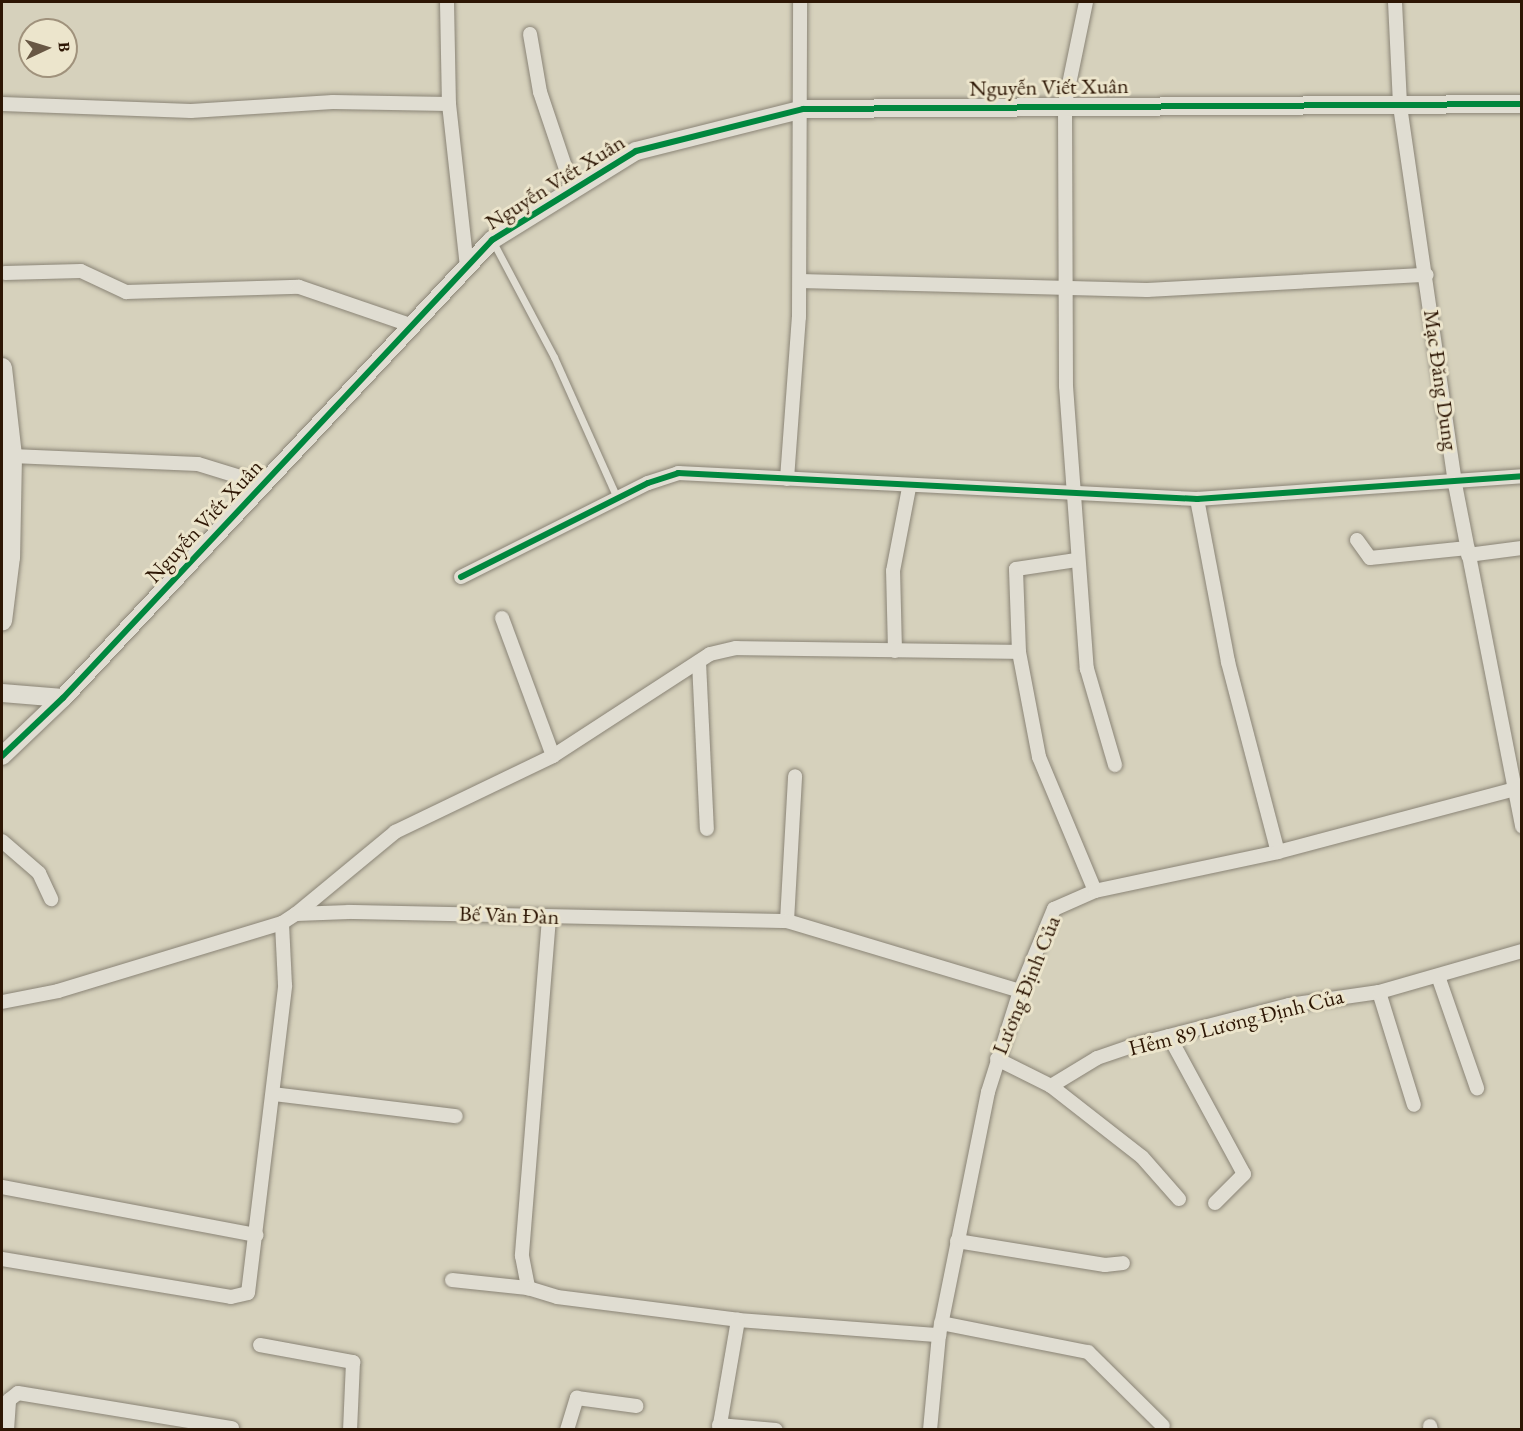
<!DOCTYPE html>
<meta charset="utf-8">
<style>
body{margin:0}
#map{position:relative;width:1523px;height:1431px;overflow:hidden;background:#d6d1bc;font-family:"EB Garamond",serif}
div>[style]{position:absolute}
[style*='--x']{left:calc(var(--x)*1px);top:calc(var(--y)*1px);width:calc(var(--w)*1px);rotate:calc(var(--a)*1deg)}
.roads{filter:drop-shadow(0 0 2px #8a8476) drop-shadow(0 0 2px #8a8476)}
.service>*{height:7px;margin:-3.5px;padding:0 3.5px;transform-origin:3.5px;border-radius:3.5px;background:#e0ddd2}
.minor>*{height:14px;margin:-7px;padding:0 7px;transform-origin:7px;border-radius:7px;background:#e0ddd2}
.tertiary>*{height:18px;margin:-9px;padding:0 9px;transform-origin:9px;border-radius:9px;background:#e0ddd2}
.secondary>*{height:20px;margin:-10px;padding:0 10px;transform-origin:10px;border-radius:10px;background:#e0ddd2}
.cycleway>*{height:6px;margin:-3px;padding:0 3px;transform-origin:3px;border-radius:3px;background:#00873e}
span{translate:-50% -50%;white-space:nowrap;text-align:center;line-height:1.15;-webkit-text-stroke:6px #ece5cc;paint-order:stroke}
.street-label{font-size:22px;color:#2d1604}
.frame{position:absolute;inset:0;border:3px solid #2d1604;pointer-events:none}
.north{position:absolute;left:18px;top:18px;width:60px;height:60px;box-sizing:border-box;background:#ece5cc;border:2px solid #a0927c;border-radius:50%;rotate:86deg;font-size:16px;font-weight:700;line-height:24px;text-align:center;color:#2d1604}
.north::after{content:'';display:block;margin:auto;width:21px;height:27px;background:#685744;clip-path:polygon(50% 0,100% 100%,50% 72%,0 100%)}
</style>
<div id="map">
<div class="roads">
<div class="service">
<i style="--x:493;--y:242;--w:130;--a:62.1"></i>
<i style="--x:554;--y:357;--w:154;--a:65.9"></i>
</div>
<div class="minor">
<i style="--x:447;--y:2;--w:102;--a:88.9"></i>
<i style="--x:449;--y:104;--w:163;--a:83.7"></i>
<i style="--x:1086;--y:2;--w:103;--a:101.7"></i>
<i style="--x:1065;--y:103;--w:283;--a:89.8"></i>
<i style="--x:1066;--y:386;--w:284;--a:85.8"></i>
<i style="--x:1087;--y:669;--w:100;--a:73.7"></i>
<i style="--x:1395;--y:2;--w:104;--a:87.2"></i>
<i style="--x:1400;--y:106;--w:382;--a:81.7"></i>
<i style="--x:1455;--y:484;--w:349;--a:78.9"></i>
<i style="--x:530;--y:34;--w:59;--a:80.2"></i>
<i style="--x:540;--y:92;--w:103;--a:71.4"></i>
<i style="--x:2;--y:104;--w:189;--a:2.1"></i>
<i style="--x:191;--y:111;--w:142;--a:-3.6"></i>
<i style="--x:333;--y:102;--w:116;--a:1"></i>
<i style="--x:5;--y:273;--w:76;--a:-1.5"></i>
<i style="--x:81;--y:271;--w:50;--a:25"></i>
<i style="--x:126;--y:292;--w:173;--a:-1.7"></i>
<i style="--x:299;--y:287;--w:117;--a:18.9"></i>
<i style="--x:800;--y:281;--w:347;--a:1.5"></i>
<i style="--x:1147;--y:290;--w:280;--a:-3.1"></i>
<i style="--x:12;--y:456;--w:186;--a:2.5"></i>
<i style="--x:198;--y:464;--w:68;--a:17.1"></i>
<i style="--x:787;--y:479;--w:162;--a:-85.8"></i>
<i style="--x:799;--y:317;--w:315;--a:-89.8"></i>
<i style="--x:1197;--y:499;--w:166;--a:79.2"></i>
<i style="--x:1228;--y:662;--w:196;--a:75.3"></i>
<i style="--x:1357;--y:540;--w:22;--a:54"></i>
<i style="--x:1370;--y:558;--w:98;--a:-5.9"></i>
<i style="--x:1468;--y:555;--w:54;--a:-7.4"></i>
<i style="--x:461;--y:577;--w:209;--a:-26.7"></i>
<i style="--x:648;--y:483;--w:32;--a:-18"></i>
<i style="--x:678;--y:473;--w:520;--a:2.87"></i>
<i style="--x:1197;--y:499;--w:326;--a:-4"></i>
<i style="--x:502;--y:618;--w:147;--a:69.7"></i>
<i style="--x:895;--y:651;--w:80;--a:-91.4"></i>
<i style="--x:893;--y:571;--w:85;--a:-79.1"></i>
<i style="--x:1019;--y:652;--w:83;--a:-92.1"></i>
<i style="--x:1016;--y:569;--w:61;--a:-8.5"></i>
<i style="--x:699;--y:662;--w:167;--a:87.3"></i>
<i style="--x:2;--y:841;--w:49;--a:40.9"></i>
<i style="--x:39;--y:873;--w:29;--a:65"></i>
<i style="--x:296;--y:914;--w:129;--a:-39.6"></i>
<i style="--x:395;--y:832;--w:175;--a:-25.7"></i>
<i style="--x:553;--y:756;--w:187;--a:-33"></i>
<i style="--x:710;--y:654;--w:27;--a:-13"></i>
<i style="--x:736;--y:648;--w:283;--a:0.8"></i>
<i style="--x:1019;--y:652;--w:107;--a:79.2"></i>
<i style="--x:1039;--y:757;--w:145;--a:67.3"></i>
<i style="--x:549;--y:918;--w:339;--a:94.6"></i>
<i style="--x:522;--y:1256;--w:33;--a:79"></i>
<i style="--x:528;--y:1288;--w:30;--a:17"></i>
<i style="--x:557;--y:1297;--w:182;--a:7.2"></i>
<i style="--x:738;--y:1320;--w:202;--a:4.3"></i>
<i style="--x:787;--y:921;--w:145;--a:-86.8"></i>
<i style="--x:1438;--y:976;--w:119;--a:70.8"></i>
<i style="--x:1379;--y:992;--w:118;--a:72.8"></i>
<i style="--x:2;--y:1002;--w:57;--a:-11.1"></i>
<i style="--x:58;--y:991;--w:234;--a:-16.9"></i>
<i style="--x:282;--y:923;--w:17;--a:-33"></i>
<i style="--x:296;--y:914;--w:53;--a:-2.2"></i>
<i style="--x:349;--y:912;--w:438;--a:1.2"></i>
<i style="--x:787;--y:921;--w:243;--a:16.7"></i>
<i style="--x:1169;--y:1036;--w:157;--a:61.5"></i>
<i style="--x:1244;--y:1174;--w:41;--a:135"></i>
<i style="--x:997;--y:1059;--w:60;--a:26.6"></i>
<i style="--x:1051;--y:1086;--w:54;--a:-31.3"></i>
<i style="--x:1097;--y:1058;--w:39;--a:-19"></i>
<i style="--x:1134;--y:1045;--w:160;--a:-14.5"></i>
<i style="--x:1289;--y:1005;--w:91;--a:-8.2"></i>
<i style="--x:1379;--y:992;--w:149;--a:-16"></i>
<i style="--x:1051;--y:1086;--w:115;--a:38"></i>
<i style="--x:1142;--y:1157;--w:56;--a:48.6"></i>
<i style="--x:273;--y:1094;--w:184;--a:6.9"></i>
<i style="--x:2;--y:1187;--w:259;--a:10.7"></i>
<i style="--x:957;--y:1241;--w:150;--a:9.2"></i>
<i style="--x:1105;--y:1265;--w:18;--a:-6"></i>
<i style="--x:2;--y:1259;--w:232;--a:9.4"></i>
<i style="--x:231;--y:1297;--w:17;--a:-13"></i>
<i style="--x:248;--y:1293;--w:310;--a:-83.1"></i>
<i style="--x:285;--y:985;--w:62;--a:-92.8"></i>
<i style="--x:452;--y:1280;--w:76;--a:6"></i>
<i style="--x:941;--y:1323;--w:150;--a:11.2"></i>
<i style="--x:1088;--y:1352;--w:105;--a:44.6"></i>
<i style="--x:260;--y:1345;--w:95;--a:10.4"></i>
<i style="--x:353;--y:1362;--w:68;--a:92.5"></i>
<i style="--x:719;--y:1425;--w:57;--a:5"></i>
<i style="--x:1430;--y:1426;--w:4;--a:76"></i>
<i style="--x:7;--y:1430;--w:30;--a:-86"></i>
<i style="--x:9;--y:1400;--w:11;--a:-38"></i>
<i style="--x:18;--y:1393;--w:217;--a:9.3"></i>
<i style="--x:567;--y:1430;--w:34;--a:-73"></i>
<i style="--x:577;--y:1398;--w:60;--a:7.7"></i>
<i style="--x:719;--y:1430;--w:112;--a:-80.2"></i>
<i style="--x:930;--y:1430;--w:95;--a:-84.6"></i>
<i style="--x:939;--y:1335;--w:248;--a:-78.6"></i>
<i style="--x:988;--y:1092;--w:106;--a:-72.4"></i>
<i style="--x:1020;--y:991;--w:89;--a:-67.5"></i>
<i style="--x:1054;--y:909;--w:45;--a:-23.7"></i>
<i style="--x:1095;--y:891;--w:187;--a:-12"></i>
<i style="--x:1278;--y:852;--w:253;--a:-14.9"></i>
</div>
<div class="tertiary">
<i style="--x:2;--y:693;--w:61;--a:4.7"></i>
<i style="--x:2;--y:756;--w:84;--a:-43.6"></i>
<i style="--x:63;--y:698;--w:628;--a:-46.87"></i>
<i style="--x:492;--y:240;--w:169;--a:-31.7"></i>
<i style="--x:636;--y:151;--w:172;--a:-14.1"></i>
<i style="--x:803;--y:109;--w:719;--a:-0.4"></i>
</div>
<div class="secondary">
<i style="--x:2;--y:368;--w:89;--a:83.5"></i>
<i style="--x:12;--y:456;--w:101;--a:91.1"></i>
<i style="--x:10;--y:557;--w:64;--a:97.1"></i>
</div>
</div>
<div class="cycleway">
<i style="--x:461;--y:577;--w:209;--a:-26.7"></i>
<i style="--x:648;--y:483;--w:32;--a:-18"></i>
<i style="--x:678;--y:473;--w:520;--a:2.87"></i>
<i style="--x:1197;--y:499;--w:326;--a:-4"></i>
<i style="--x:2;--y:756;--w:84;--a:-43.6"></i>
<i style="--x:63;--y:698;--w:628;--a:-46.87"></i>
<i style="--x:492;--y:240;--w:169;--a:-31.7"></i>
<i style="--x:636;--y:151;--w:172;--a:-14.1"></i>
<i style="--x:803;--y:109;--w:719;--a:-0.4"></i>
</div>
<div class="street-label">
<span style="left:1049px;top:87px;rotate:-1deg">Nguyễn Viết Xuân</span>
<span style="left:555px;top:182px;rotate:-32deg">Nguyễn Viết Xuân</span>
<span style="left:1441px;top:380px;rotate:82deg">Mạc Đăng Dung</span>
<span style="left:204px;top:521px;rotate:-47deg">Nguyễn Viết Xuân</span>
<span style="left:509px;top:915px;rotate:2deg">Bế Văn Đàn</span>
<span style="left:1026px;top:985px;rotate:-68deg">Lương Định Của</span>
<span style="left:1236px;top:1022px;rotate:-14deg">Hẻm 89 Lương Định Của</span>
</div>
<div class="frame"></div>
<div class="north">B</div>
</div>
